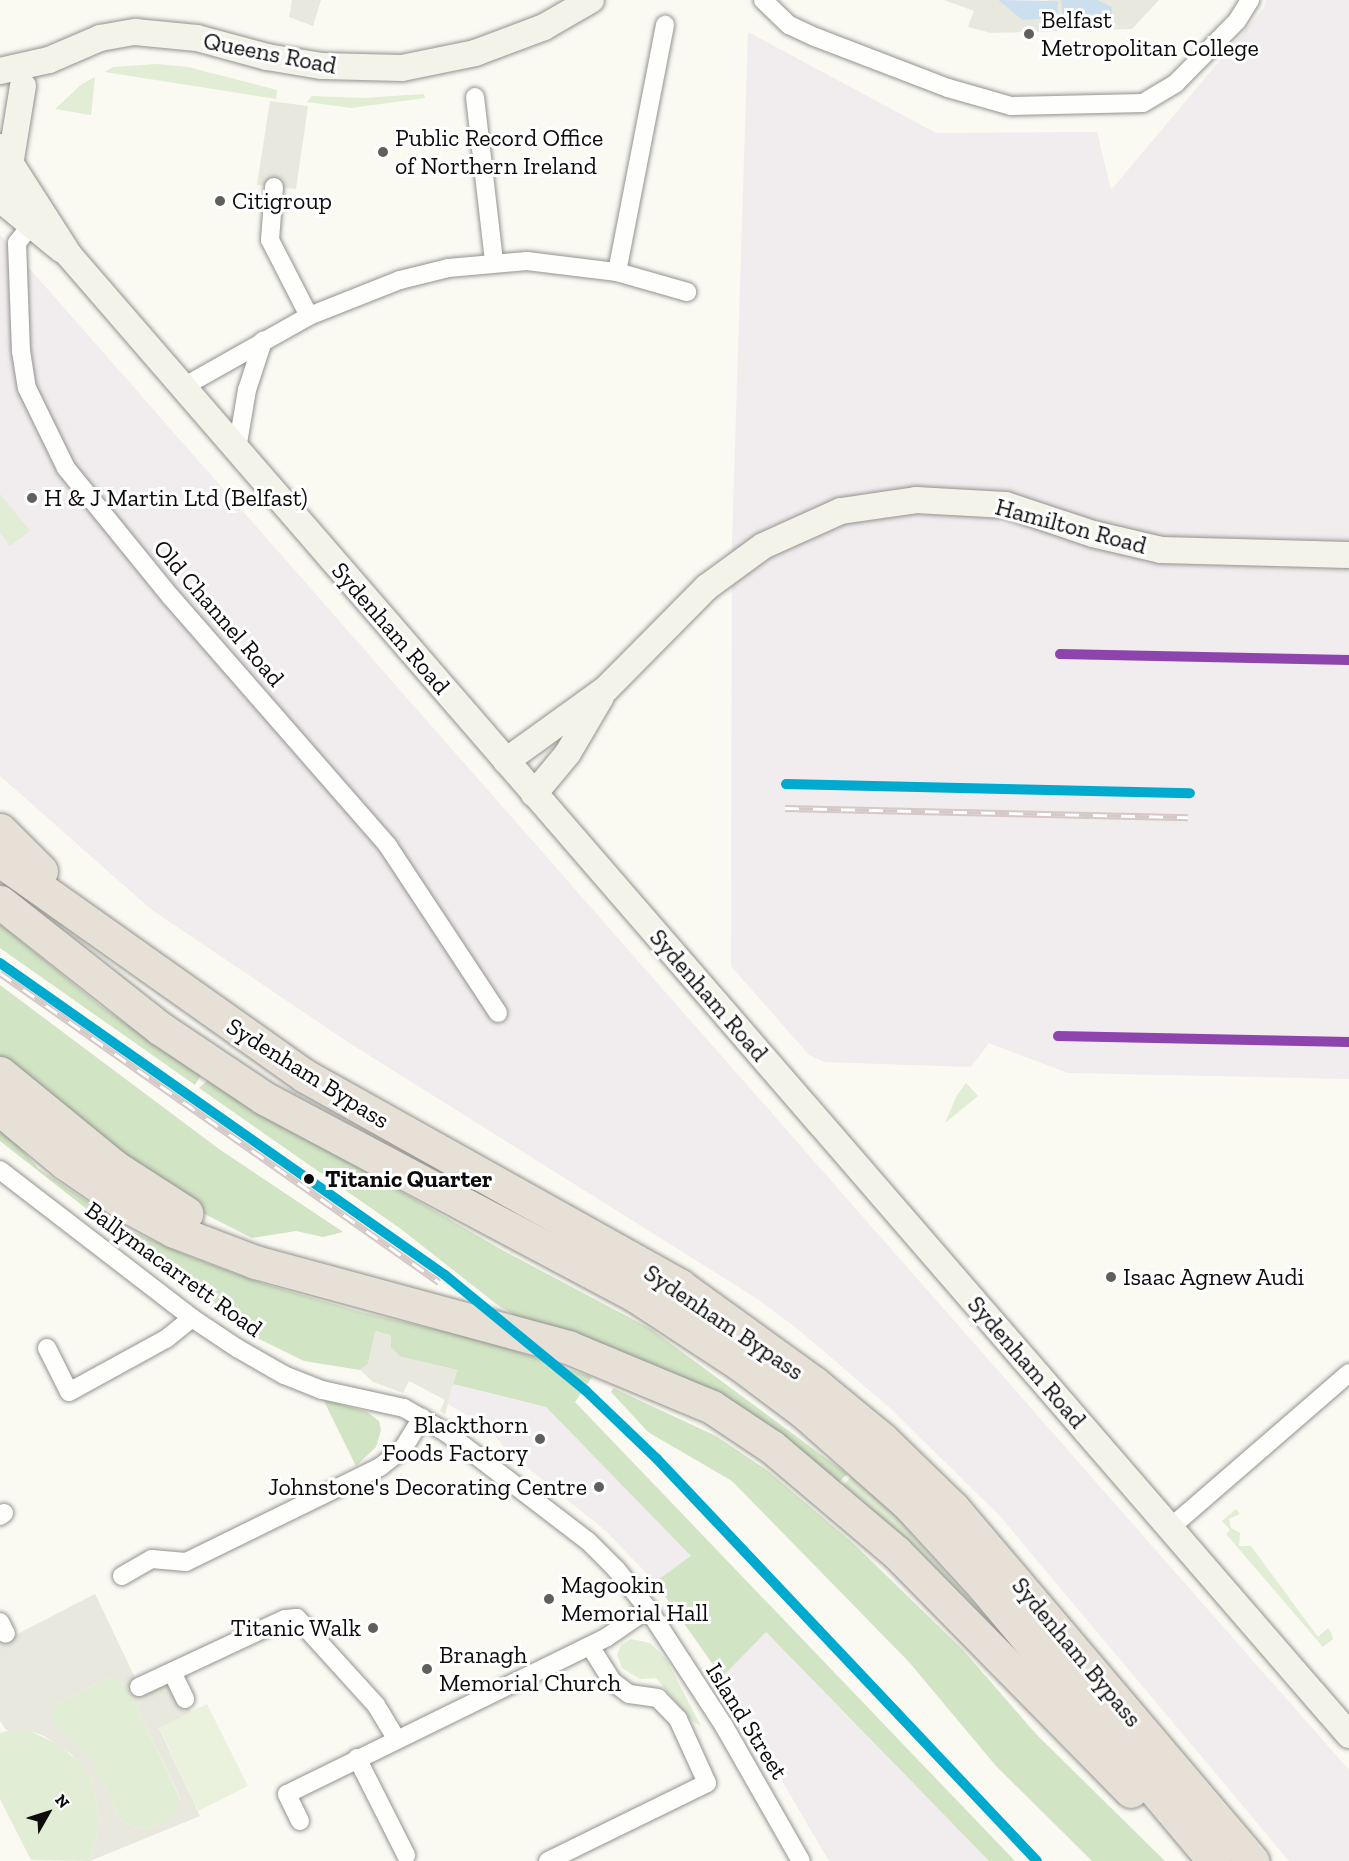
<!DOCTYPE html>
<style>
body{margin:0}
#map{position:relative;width:1349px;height:1861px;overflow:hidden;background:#faf9f2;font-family:"Zilla Slab",serif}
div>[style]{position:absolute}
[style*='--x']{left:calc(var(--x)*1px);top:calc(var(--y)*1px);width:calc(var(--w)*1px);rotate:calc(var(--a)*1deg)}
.industrial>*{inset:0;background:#f1ecee}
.green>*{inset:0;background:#e1edd4}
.forest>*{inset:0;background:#d1e4c3}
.pitch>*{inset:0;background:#eaf2dd}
.plaza>*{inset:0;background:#e9e8de}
.water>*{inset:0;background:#ccdfef}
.roads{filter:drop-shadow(0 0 2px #939390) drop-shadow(0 0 2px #939390)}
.street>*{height:18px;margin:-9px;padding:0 9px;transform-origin:9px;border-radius:9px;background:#fefefd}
.secondary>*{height:26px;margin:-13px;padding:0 13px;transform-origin:13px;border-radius:13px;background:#f3f3ea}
.highway>*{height:33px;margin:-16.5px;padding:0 16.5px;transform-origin:16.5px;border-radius:16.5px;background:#e7e0d7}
.rail>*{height:7px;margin-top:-3.5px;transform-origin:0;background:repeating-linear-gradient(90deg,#fff 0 14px,#d5c8c6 0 28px);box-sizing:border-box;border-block:2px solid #d5c8c6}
.rail-1>*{height:10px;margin:-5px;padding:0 5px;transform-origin:5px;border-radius:5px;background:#00a9ce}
.metro-1>*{height:10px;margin:-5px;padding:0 5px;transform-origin:5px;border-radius:5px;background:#8e44ad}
.dots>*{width:16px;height:16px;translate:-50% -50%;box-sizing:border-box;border:3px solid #fff;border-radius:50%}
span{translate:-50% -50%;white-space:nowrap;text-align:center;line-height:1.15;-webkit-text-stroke:6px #fff;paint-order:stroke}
.poi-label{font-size:24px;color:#0c0c0c}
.left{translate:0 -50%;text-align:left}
.right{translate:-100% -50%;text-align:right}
.street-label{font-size:24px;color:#0c0c0c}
.stop-label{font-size:24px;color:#0c0c0c;font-weight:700}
.north{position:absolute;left:18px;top:1783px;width:60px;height:60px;-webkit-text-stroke:4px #fff;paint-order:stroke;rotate:51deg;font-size:16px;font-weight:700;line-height:24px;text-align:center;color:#0c0c0c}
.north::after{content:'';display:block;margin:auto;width:21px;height:27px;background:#0c0c0c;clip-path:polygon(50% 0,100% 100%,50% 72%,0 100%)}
</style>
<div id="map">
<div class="industrial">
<i style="clip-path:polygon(1266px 0,1349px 0,1349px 1079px,1068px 1073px,989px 1043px,971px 1067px,824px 1062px,809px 1055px,731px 966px,732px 542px,748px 32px,936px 133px,1097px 132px,1111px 190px,1264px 8px)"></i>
<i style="clip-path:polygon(0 235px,1349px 1770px,1349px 1861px,1289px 1861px,999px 1515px,891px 1409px,799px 1330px,756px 1298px,351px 1044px,152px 910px,0 776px)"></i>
<i style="clip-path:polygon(453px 1384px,546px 1407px,989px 1861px,829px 1861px,721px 1677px,655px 1582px,606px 1531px,508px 1452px,489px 1428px,448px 1404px)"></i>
</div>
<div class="green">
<i style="clip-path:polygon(157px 64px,188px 67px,277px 90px,276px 99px,105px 72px,113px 67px)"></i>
<i style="clip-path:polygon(95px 77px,91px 115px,55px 109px,82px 84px)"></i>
<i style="clip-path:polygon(424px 94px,425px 98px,351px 108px,307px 102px,312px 96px,363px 98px)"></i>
<i style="clip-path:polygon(0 494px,30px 531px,10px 546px,0 532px)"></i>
<i style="clip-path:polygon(966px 1083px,978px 1096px,945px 1123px,957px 1095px)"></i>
<i style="clip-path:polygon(851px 1477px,889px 1509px,1010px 1644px,1008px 1648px,843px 1485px)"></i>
<i style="clip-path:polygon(1236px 1509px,1240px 1514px,1229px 1519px,1231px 1528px,1240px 1533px,1239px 1546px,1251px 1546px,1318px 1637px,1328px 1628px,1331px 1632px,1333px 1639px,1323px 1647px,1226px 1534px,1230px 1530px,1222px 1521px)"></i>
<i style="clip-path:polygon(631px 1639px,650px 1643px,666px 1659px,701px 1726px,690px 1719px,656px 1678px,640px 1679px,622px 1668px,617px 1654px,621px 1645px)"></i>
<i style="clip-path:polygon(113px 1676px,128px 1688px,181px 1801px,173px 1818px,147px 1829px,132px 1827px,120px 1819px,91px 1759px,52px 1722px,52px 1709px,57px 1703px)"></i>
<i style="clip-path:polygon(14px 1729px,30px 1731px,59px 1745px,83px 1766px,92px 1780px,100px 1823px,90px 1861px,31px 1860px,0 1799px,0 1733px)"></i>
</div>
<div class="forest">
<i style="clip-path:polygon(0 924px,102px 1007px,201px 1075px,195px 1085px,0 948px)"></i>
<i style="clip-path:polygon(0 985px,219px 1149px,343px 1232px,323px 1237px,296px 1231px,252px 1238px,191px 1207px,104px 1142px,0 1056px)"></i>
<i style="clip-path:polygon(208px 1080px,504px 1251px,651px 1329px,847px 1474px,839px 1482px,710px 1394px,657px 1366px,520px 1318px,499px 1306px,401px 1229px,199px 1088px)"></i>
<i style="clip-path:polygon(0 1125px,38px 1168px,131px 1231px,193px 1258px,261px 1283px,361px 1312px,486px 1341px,592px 1377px,575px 1402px,1015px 1861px,989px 1861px,766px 1632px,722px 1677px,655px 1582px,691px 1556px,546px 1407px,453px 1384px,457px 1370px,401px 1357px,391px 1348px,391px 1336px,376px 1331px,368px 1364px,360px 1370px,304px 1361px,241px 1330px,0 1141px)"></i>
<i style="clip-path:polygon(613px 1388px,716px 1436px,768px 1471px,854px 1544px,963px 1650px,1036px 1734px,1165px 1861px,1092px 1861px,996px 1766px,909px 1662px,732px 1481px,648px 1432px,611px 1392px)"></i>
<i style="clip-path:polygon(323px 1399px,367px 1412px,379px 1421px,381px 1430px,376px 1447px,356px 1466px)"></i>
</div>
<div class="pitch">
<i style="clip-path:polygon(207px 1704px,248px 1786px,198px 1811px,159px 1727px)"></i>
</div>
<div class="plaza">
<i style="clip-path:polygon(292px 0,321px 0,313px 26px,289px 17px)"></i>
<i style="clip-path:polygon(944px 0,998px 0,1022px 20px,1049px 0,1061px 0,1062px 18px,1112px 17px,1097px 0,1159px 0,1132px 29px,991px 33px,968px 27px,974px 11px)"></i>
<i style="clip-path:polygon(270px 101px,308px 106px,296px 189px,257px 185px)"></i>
<i style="clip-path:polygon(375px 1331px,391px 1335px,391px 1348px,401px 1357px,457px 1370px,445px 1414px,440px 1411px,445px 1400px,409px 1381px,403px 1393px,373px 1382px,360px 1370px,368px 1364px)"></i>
<i style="clip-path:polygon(evenodd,95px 1594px,139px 1686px,172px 1672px,191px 1712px,159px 1728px,200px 1816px,90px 1861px,100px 1823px,92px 1780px,71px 1754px,44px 1736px,30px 1731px,6px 1730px,0 1721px,0 1643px,95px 1594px,113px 1676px,128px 1688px,181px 1800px,173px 1818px,147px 1829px,132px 1827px,120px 1819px,91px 1759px,52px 1722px,52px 1709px,57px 1703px,113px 1676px)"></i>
</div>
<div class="water">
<i style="clip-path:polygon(998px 0,1058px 1px,1057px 18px,1022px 20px)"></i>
<i style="clip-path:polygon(1061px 0,1097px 0,1112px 7px,1112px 17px,1062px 18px)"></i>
</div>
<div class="roads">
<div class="street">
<i style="--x:763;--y:0;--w:36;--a:44"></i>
<i style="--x:789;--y:25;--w:29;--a:25"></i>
<i style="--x:815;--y:37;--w:142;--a:21"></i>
<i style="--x:948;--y:88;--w:66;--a:15.9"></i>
<i style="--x:1011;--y:106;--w:132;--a:-1.3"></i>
<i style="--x:1143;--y:103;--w:39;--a:-31"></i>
<i style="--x:1176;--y:83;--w:87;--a:-45.5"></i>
<i style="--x:1237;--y:21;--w:25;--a:-58"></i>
<i style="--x:475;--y:97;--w:166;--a:83.4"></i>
<i style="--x:274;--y:187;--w:53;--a:94.3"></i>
<i style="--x:270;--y:240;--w:85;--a:62.8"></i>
<i style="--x:38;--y:216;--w:34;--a:128"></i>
<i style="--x:17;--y:243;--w:108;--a:87.9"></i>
<i style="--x:21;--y:351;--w:37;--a:81"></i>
<i style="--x:27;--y:388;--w:89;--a:64"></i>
<i style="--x:66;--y:468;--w:166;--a:50.9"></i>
<i style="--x:171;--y:597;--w:330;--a:48.9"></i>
<i style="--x:388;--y:846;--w:200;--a:56.6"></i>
<i style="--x:617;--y:272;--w:252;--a:-79"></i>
<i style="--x:183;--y:387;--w:145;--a:-29.4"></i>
<i style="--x:309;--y:316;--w:98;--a:-21.6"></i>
<i style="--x:400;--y:280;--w:49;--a:-14"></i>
<i style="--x:448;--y:268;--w:79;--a:-5.1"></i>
<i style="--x:527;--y:261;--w:91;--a:7"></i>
<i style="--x:617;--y:272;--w:73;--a:15.9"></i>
<i style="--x:237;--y:449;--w:60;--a:-80.4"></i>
<i style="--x:247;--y:390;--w:52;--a:-71.9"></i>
<i style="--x:0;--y:1170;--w:242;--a:37.6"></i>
<i style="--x:192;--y:1318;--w:54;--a:33.7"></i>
<i style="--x:237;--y:1348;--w:54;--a:29.9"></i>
<i style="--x:284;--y:1375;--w:41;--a:21.5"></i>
<i style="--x:322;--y:1390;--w:84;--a:12.4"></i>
<i style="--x:404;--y:1408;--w:50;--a:30.2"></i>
<i style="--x:447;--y:1433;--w:178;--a:37.5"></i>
<i style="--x:588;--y:1541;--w:40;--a:45"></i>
<i style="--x:616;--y:1569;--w:51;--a:51.3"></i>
<i style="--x:648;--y:1609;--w:140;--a:57"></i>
<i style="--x:724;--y:1726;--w:155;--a:60.3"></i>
<i style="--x:47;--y:1348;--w:49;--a:63.4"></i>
<i style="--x:69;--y:1392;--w:111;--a:-28.7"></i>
<i style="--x:166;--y:1339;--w:33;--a:-39"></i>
<i style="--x:0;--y:1516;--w:5;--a:-37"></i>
<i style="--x:1170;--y:1528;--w:237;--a:-40.9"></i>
<i style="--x:122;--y:1576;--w:34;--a:-30"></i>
<i style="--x:152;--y:1559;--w:34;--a:5"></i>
<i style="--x:186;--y:1562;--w:216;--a:-26.1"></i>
<i style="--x:380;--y:1467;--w:28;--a:-38"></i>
<i style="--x:402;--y:1450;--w:38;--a:-58"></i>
<i style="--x:0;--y:1622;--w:13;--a:63"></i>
<i style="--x:172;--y:1672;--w:30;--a:64"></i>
<i style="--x:139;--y:1687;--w:161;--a:-25"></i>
<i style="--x:285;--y:1619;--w:12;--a:-5"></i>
<i style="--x:297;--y:1618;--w:118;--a:47.8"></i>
<i style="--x:376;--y:1705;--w:39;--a:59"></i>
<i style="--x:357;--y:1758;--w:109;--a:63.2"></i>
<i style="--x:300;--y:1821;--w:30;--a:-116"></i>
<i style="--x:287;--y:1794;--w:356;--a:-26.1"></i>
<i style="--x:607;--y:1637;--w:50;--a:-34.3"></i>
<i style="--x:548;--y:1861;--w:177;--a:-26.1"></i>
<i style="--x:707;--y:1783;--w:70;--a:-114.4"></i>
<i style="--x:678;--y:1719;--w:29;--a:-134"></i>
<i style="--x:658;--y:1698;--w:29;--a:-172"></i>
<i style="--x:629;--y:1694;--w:21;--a:-143"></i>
<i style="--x:612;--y:1681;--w:41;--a:-122.2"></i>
</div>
<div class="secondary">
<i style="--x:0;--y:71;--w:50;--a:-12.7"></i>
<i style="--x:49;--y:60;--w:56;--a:-23.3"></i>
<i style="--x:100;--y:38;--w:36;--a:-10"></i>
<i style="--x:135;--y:32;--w:62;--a:5.5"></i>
<i style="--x:197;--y:38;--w:73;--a:15.2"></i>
<i style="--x:267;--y:57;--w:56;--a:9.3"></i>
<i style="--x:322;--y:66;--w:80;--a:1.4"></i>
<i style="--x:402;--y:68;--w:75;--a:-11.6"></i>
<i style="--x:475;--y:53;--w:74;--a:-20.6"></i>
<i style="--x:544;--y:27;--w:54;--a:-29.9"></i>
<i style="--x:0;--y:147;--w:128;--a:57.4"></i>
<i style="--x:69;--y:255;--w:1957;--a:49.14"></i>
<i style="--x:11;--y:159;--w:74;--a:-80.7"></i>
<i style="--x:0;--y:178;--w:40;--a:51"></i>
<i style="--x:0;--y:199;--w:80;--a:39.4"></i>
<i style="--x:506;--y:761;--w:123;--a:-35.8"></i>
<i style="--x:606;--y:689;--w:144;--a:-45.3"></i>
<i style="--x:707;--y:587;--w:69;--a:-36.2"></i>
<i style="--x:763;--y:546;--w:85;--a:-24.2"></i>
<i style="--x:841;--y:511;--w:76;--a:-8.3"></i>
<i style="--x:916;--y:500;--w:90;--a:3.2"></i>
<i style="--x:1006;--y:505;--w:92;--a:18.4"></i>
<i style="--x:1093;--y:534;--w:70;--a:13.2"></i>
<i style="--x:1161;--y:550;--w:188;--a:1.5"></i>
<i style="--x:534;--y:794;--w:53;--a:-50.3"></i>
<i style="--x:568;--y:753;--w:65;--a:-59.5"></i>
</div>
<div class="highway">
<i style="--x:0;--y:830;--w:58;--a:45"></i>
<i style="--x:0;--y:860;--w:374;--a:35.3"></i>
<i style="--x:305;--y:1076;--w:430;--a:29.2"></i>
<i style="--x:680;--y:1286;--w:165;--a:35.9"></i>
<i style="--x:814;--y:1383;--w:88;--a:39.5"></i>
<i style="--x:882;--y:1439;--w:99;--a:44.2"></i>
<i style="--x:953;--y:1508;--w:463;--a:49.7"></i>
<i style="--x:0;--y:902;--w:205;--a:38.3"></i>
<i style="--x:161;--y:1029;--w:124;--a:33.8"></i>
<i style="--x:264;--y:1098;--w:421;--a:28"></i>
<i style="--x:636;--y:1296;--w:124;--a:33.2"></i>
<i style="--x:740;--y:1364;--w:80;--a:36.9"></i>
<i style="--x:804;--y:1412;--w:140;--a:41.5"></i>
<i style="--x:909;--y:1505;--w:113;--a:47.5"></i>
<i style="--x:985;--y:1588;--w:356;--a:50"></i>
<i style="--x:0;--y:1073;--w:149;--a:39.3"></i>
<i style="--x:115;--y:1167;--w:85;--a:32.9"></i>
<i style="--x:0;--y:1109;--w:85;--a:39.7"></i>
<i style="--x:65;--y:1163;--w:78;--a:34.5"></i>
<i style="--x:129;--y:1207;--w:51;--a:28.1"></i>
<i style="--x:174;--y:1231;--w:87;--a:20.9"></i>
<i style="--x:255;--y:1262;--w:324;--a:15.2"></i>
<i style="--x:568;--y:1347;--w:156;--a:22.6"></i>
<i style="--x:712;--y:1407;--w:72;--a:33.7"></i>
<i style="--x:772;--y:1447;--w:162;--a:40.3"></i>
<i style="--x:896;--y:1552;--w:335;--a:45.5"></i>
</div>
</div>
<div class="rail">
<i style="--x:1060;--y:654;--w:289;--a:1.2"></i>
<i style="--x:786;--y:784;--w:404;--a:1.3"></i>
<i style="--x:785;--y:808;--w:403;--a:1.3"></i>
<i style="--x:0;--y:973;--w:537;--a:35.14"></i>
<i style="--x:1058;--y:1036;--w:291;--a:1.2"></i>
</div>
<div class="rail-1">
<i style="--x:786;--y:784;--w:404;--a:1.3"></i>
<i style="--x:0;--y:963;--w:543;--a:35.04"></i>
<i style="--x:445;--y:1275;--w:181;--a:39.4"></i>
<i style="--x:585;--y:1390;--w:100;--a:43.8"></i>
<i style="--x:657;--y:1459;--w:553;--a:46.61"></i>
</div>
<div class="metro-1">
<i style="--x:1060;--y:654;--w:289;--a:1.2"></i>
<i style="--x:1058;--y:1036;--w:291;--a:1.2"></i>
</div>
<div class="dots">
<i style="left:1029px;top:34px;background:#5f5f5c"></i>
<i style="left:383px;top:152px;background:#5f5f5c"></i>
<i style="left:220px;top:201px;background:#5f5f5c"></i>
<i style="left:32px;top:498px;background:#5f5f5c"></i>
<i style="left:309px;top:1179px;background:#0c0c0c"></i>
<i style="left:1111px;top:1277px;background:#5f5f5c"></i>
<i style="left:540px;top:1439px;background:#5f5f5c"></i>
<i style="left:599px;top:1487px;background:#5f5f5c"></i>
<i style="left:549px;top:1599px;background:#5f5f5c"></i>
<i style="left:373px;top:1628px;background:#5f5f5c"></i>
<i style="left:427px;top:1669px;background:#5f5f5c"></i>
</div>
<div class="poi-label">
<span class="left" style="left:1041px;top:34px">Belfast<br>Metropolitan College</span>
<span class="left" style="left:395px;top:152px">Public Record Office<br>of Northern Ireland</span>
<span class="left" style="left:232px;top:201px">Citigroup</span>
<span class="left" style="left:44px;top:498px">H &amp; J Martin Ltd (Belfast)</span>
<span class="left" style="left:1123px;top:1277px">Isaac Agnew Audi</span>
<span class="right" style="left:528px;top:1439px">Blackthorn<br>Foods Factory</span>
<span class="right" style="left:587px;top:1487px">Johnstone's Decorating Centre</span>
<span class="left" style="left:561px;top:1599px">Magookin<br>Memorial Hall</span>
<span class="right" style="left:361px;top:1628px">Titanic Walk</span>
<span class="left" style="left:439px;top:1669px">Branagh<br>Memorial Church</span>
</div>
<div class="street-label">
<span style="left:270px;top:53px;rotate:11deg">Queens Road</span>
<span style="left:1071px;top:526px;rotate:15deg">Hamilton Road</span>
<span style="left:219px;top:613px;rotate:49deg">Old Channel Road</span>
<span style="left:391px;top:628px;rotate:49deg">Sydenham Road</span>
<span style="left:709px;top:995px;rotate:49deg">Sydenham Road</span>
<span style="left:308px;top:1073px;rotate:32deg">Sydenham Bypass</span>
<span style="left:174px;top:1269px;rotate:36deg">Ballymacarrett Road</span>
<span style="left:724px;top:1322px;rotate:34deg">Sydenham Bypass</span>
<span style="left:1027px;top:1362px;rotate:49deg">Sydenham Road</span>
<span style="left:1077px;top:1652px;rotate:50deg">Sydenham Bypass</span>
<span style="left:747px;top:1721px;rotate:58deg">Island Street</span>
</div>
<div class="stop-label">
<span class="left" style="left:325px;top:1179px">Titanic Quarter</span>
</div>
<div class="north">N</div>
</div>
